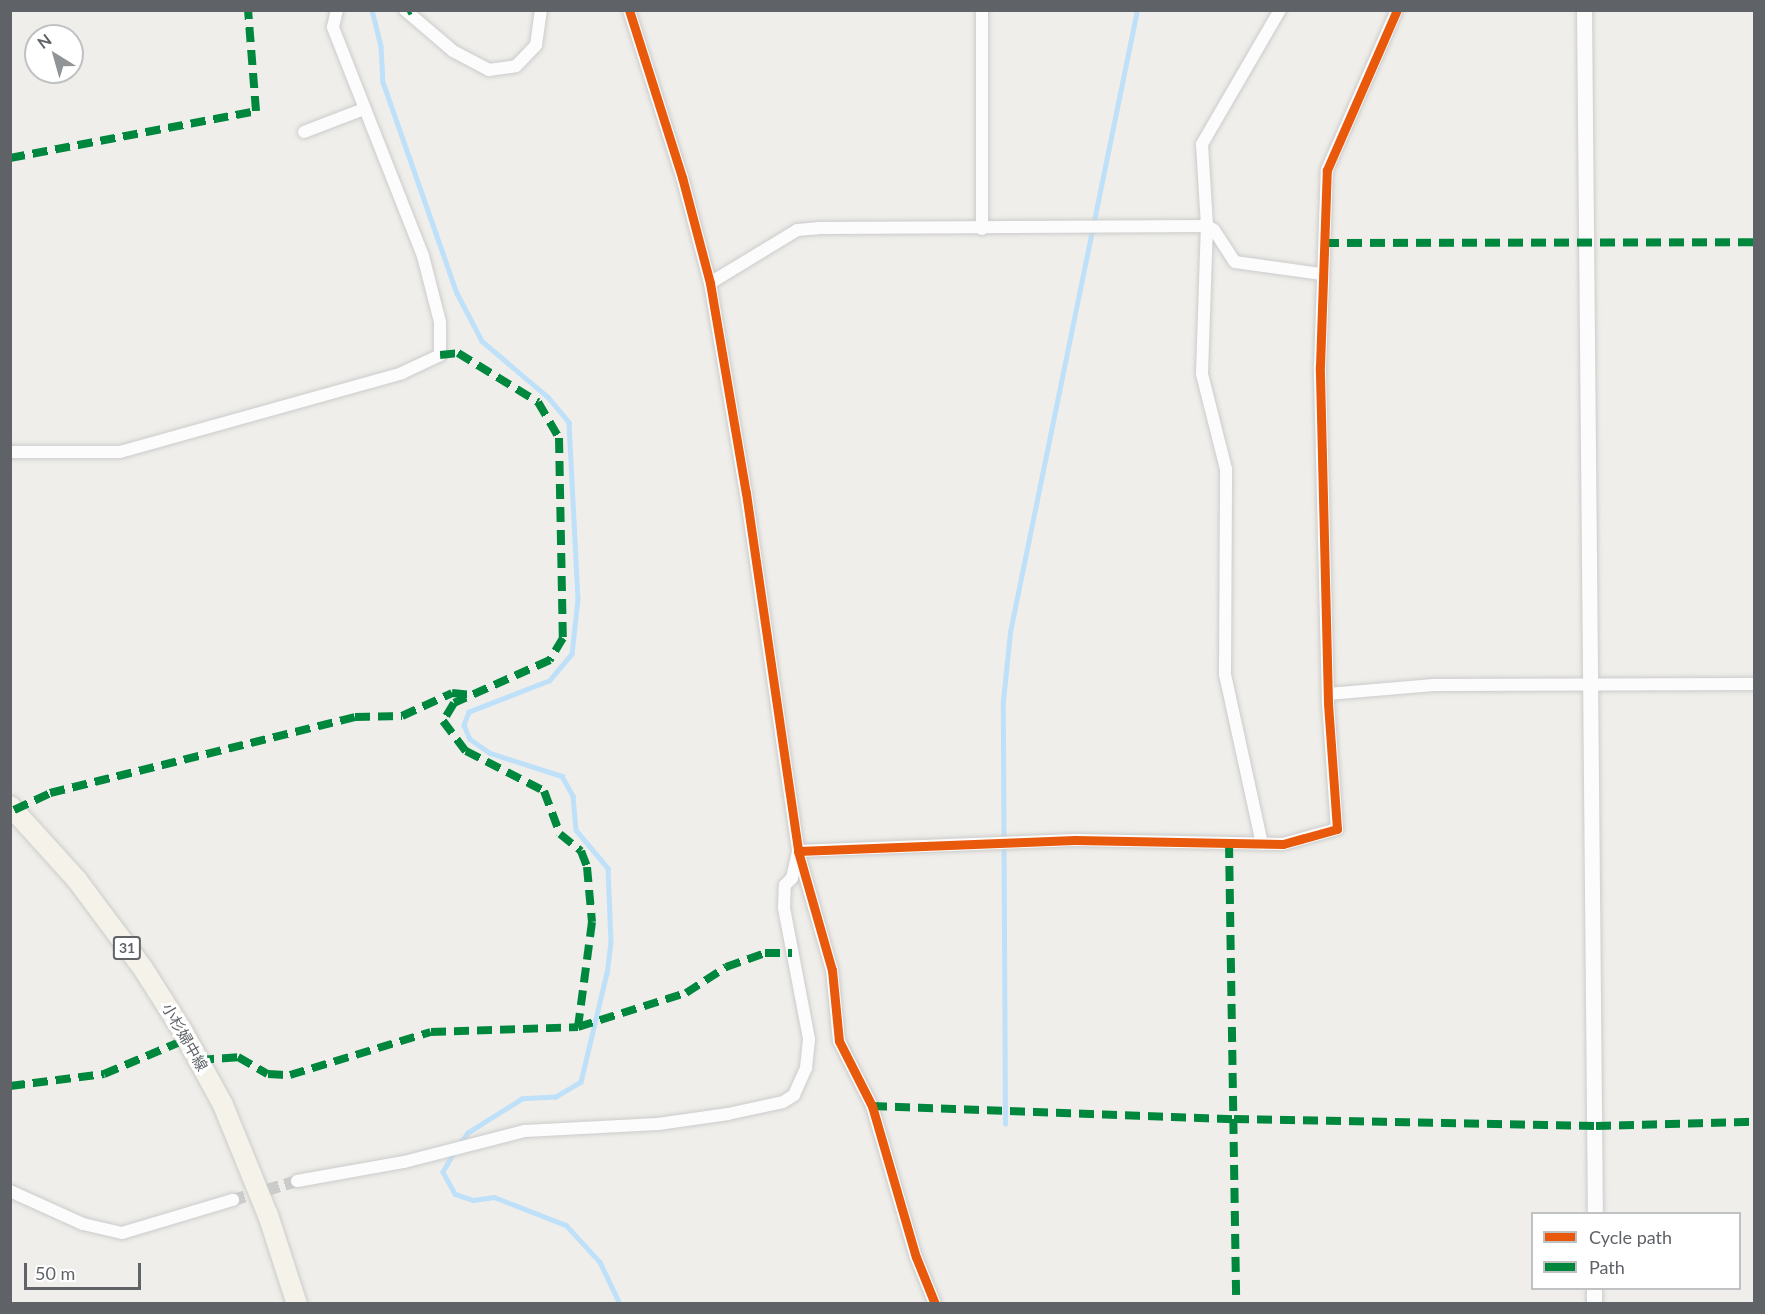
<!DOCTYPE html>
<meta charset="utf-8">
<style>
body{margin:0}
#map{position:relative;width:1765px;height:1314px;overflow:hidden;background:#efeeea;font-family:Lato,"Noto Sans JP",sans-serif}
div>[style]{position:absolute}
[style*='--x']{left:calc(var(--x)*1px);top:calc(var(--y)*1px);width:calc(var(--w)*1px);rotate:calc(var(--a)*1deg)}
.stream>*{height:4.5px;margin:-2.25px;padding:0 2.25px;transform-origin:2.25px;border-radius:2.25px;background:#bfe0f9}
.minor-tunnel>*{height:12px;margin-top:-6px;transform-origin:0;background:repeating-linear-gradient(90deg,#cbcbca 0 12px,transparent 0 18px)}
.roads{filter:drop-shadow(0 0 2px #cbcccc) drop-shadow(0 0 2px #cbcccc)}
.minor>*{height:12px;margin:-6px;padding:0 6px;transform-origin:6px;border-radius:6px;background:#fdfcfc}
.tertiary>*{height:15px;margin:-7.5px;padding:0 7.5px;transform-origin:7.5px;border-radius:7.5px;background:#fdfcfc}
.primary>*{height:20px;margin:-10px;padding:0 10px;transform-origin:10px;border-radius:10px;background:#f4f2e9}
.quiet>*{height:8px;margin-top:-4px;transform-origin:0;background:repeating-linear-gradient(90deg,#00873e 0 15px,transparent 0 23px)}
.cycleway>*{height:9px;margin:-4.5px;padding:0 4.5px;transform-origin:4.5px;border-radius:4.5px;background:#e8590c}
span{translate:-50% -50%;white-space:nowrap;text-align:center;line-height:1.15;-webkit-text-stroke:6px #fff;paint-order:stroke}
.shield-label span{padding:2px 4px;background:#fff;border:2px solid;border-radius:4px;-webkit-text-stroke-width:0}
.shield-label{font-size:14px;color:#5f6368;font-weight:700}
.street-label{font-size:15px;color:#5f6368}
.frame{position:absolute;inset:0;border:12px solid #5f6368;pointer-events:none}
.legend{position:absolute;left:1531px;top:1212px;width:210px;height:78px;box-sizing:border-box;background:#fff;border:2px solid #bfc1c3;margin:0;padding:8px 10px;list-style:none;font-size:18px;color:#5f6368}
.legend li{display:flex;align-items:center;gap:12px;height:30px}
.legend b{width:30px;border:2px solid #bfc1c3}
.north{position:absolute;left:24px;top:24px;width:60px;height:60px;box-sizing:border-box;background:#fff;border:2px solid #bfc1c3;border-radius:50%;rotate:323deg;font-size:16px;font-weight:700;line-height:24px;text-align:center;color:#5f6368}
.north::after{content:'';display:block;margin:auto;width:21px;height:27px;background:#919496;clip-path:polygon(50% 0,100% 100%,50% 72%,0 100%)}
.scale{position:absolute;left:24px;top:1263px;width:117px;height:27px;box-sizing:border-box;border:3px solid #5f6368;border-top:0;padding-left:8px;font-size:18px;line-height:21px;white-space:nowrap;color:#5f6368;-webkit-text-stroke:4px #fff;paint-order:stroke}
</style>
<div id="map">
<div class="stream">
<i style="--x:372;--y:10;--w:37;--a:76"></i>
<i style="--x:381;--y:46;--w:36;--a:87"></i>
<i style="--x:383;--y:82;--w:224;--a:70.7"></i>
<i style="--x:457;--y:293;--w:54;--a:62.5"></i>
<i style="--x:482;--y:341;--w:87;--a:40.3"></i>
<i style="--x:548;--y:397;--w:33;--a:50"></i>
<i style="--x:569;--y:422;--w:177;--a:87.1"></i>
<i style="--x:578;--y:599;--w:55;--a:96.2"></i>
<i style="--x:572;--y:654;--w:35;--a:130"></i>
<i style="--x:549;--y:681;--w:86;--a:158.8"></i>
<i style="--x:469;--y:712;--w:14;--a:111"></i>
<i style="--x:464;--y:725;--w:15;--a:67"></i>
<i style="--x:470;--y:739;--w:24;--a:35"></i>
<i style="--x:490;--y:753;--w:76;--a:17.7"></i>
<i style="--x:562;--y:776;--w:23;--a:61"></i>
<i style="--x:573;--y:796;--w:34;--a:85"></i>
<i style="--x:576;--y:830;--w:50;--a:49.9"></i>
<i style="--x:608;--y:868;--w:74;--a:87.7"></i>
<i style="--x:611;--y:942;--w:31;--a:97"></i>
<i style="--x:607;--y:973;--w:112;--a:103.4"></i>
<i style="--x:581;--y:1082;--w:29;--a:149"></i>
<i style="--x:556;--y:1097;--w:34;--a:177"></i>
<i style="--x:522;--y:1099;--w:64;--a:147.8"></i>
<i style="--x:468;--y:1133;--w:16;--a:125"></i>
<i style="--x:1005;--y:1124;--w:423;--a:-90.3"></i>
<i style="--x:1003;--y:701;--w:69;--a:-84.2"></i>
<i style="--x:1010;--y:632;--w:635;--a:-78.46"></i>
<i style="--x:454;--y:1153;--w:22;--a:120"></i>
<i style="--x:443;--y:1172;--w:25;--a:61"></i>
<i style="--x:455;--y:1194;--w:19;--a:18"></i>
<i style="--x:473;--y:1200;--w:21;--a:-8"></i>
<i style="--x:494;--y:1197;--w:77;--a:21.3"></i>
<i style="--x:566;--y:1225;--w:50;--a:47.4"></i>
<i style="--x:600;--y:1262;--w:47;--a:64.5"></i>
</div>
<div class="minor-tunnel">
<i style="--x:233;--y:1200;--w:67;--a:-16.5"></i>
</div>
<div class="roads">
<div class="minor">
<i style="--x:405;--y:10;--w:63;--a:40.5"></i>
<i style="--x:453;--y:51;--w:41;--a:27.8"></i>
<i style="--x:489;--y:70;--w:27;--a:-8"></i>
<i style="--x:516;--y:66;--w:29;--a:-46"></i>
<i style="--x:536;--y:45;--w:35;--a:-82"></i>
<i style="--x:629;--y:10;--w:175;--a:72.4"></i>
<i style="--x:682;--y:177;--w:110;--a:75.2"></i>
<i style="--x:710;--y:283;--w:213;--a:80.3"></i>
<i style="--x:746;--y:493;--w:362;--a:81.7"></i>
<i style="--x:798;--y:851;--w:124;--a:74.1"></i>
<i style="--x:832;--y:970;--w:71;--a:84.4"></i>
<i style="--x:839;--y:1041;--w:73;--a:63.1"></i>
<i style="--x:872;--y:1106;--w:157;--a:73.8"></i>
<i style="--x:916;--y:1257;--w:51;--a:68"></i>
<i style="--x:304;--y:132;--w:64;--a:-21"></i>
<i style="--x:982;--y:229;--w:219;--a:-90"></i>
<i style="--x:710;--y:283;--w:102;--a:-31.3"></i>
<i style="--x:797;--y:230;--w:21;--a:-5"></i>
<i style="--x:818;--y:228;--w:389;--a:-0.3"></i>
<i style="--x:1207;--y:226;--w:8;--a:30"></i>
<i style="--x:1214;--y:230;--w:38;--a:57"></i>
<i style="--x:1235;--y:262;--w:88;--a:7.9"></i>
<i style="--x:10;--y:452;--w:110;--a:0"></i>
<i style="--x:120;--y:452;--w:293;--a:-15.6"></i>
<i style="--x:402;--y:373;--w:42;--a:-25.3"></i>
<i style="--x:440;--y:355;--w:33;--a:-90"></i>
<i style="--x:440;--y:322;--w:68;--a:-104.4"></i>
<i style="--x:423;--y:256;--w:246;--a:-111.5"></i>
<i style="--x:333;--y:27;--w:17;--a:-77"></i>
<i style="--x:1328;--y:694;--w:106;--a:-4.9"></i>
<i style="--x:1434;--y:685;--w:320;--a:-0.2"></i>
<i style="--x:1262;--y:844;--w:173;--a:-102.3"></i>
<i style="--x:1225;--y:675;--w:206;--a:-89.7"></i>
<i style="--x:1226;--y:469;--w:98;--a:-104.2"></i>
<i style="--x:1202;--y:374;--w:148;--a:-88.1"></i>
<i style="--x:1207;--y:226;--w:82;--a:-93.5"></i>
<i style="--x:1202;--y:144;--w:155;--a:-59.8"></i>
<i style="--x:798;--y:851;--w:277;--a:-2.3"></i>
<i style="--x:1075;--y:840;--w:208;--a:1.1"></i>
<i style="--x:1283;--y:844;--w:56;--a:-15.5"></i>
<i style="--x:1337;--y:829;--w:127;--a:-94.1"></i>
<i style="--x:1328;--y:702;--w:336;--a:-91.4"></i>
<i style="--x:1320;--y:366;--w:196;--a:-88"></i>
<i style="--x:1327;--y:170;--w:175;--a:-66.4"></i>
<i style="--x:297;--y:1181;--w:109;--a:-10.1"></i>
<i style="--x:404;--y:1162;--w:125;--a:-14.4"></i>
<i style="--x:525;--y:1131;--w:133;--a:-3"></i>
<i style="--x:658;--y:1124;--w:71;--a:-8.1"></i>
<i style="--x:728;--y:1114;--w:56;--a:-12.3"></i>
<i style="--x:783;--y:1102;--w:13;--a:-32"></i>
<i style="--x:794;--y:1095;--w:30;--a:-66"></i>
<i style="--x:806;--y:1068;--w:29;--a:-84"></i>
<i style="--x:809;--y:1039;--w:133;--a:-100.8"></i>
<i style="--x:784;--y:908;--w:23;--a:-88"></i>
<i style="--x:785;--y:885;--w:10;--a:-45"></i>
<i style="--x:792;--y:878;--w:27;--a:-77"></i>
<i style="--x:10;--y:1191;--w:80;--a:24.3"></i>
<i style="--x:83;--y:1224;--w:40;--a:13"></i>
<i style="--x:122;--y:1233;--w:116;--a:-16.6"></i>
</div>
<div class="tertiary">
<i style="--x:1584;--y:10;--w:1204;--a:89.48"></i>
<i style="--x:1594;--y:1304;--w:16;--a:-90"></i>
</div>
<div class="primary">
<i style="--x:10;--y:806;--w:100;--a:47.8"></i>
<i style="--x:77;--y:880;--w:112;--a:53.3"></i>
<i style="--x:144;--y:970;--w:71;--a:57.7"></i>
<i style="--x:182;--y:1030;--w:85;--a:61.3"></i>
<i style="--x:223;--y:1105;--w:119;--a:67.8"></i>
<i style="--x:268;--y:1215;--w:94;--a:72"></i>
</div>
</div>
<div class="quiet">
<i style="--x:407;--y:12;--w:4;--a:-27"></i>
<i style="--x:10;--y:158;--w:250;--a:-10.8"></i>
<i style="--x:256;--y:111;--w:101;--a:-94.5"></i>
<i style="--x:1324;--y:243;--w:430;--a:-0.1"></i>
<i style="--x:440;--y:355;--w:18;--a:-6"></i>
<i style="--x:458;--y:353;--w:94;--a:31.5"></i>
<i style="--x:538;--y:402;--w:42;--a:59.7"></i>
<i style="--x:559;--y:438;--w:200;--a:88.9"></i>
<i style="--x:563;--y:638;--w:26;--a:121"></i>
<i style="--x:550;--y:660;--w:105;--a:155.9"></i>
<i style="--x:454;--y:703;--w:21;--a:121"></i>
<i style="--x:443;--y:721;--w:38;--a:53"></i>
<i style="--x:466;--y:751;--w:88;--a:27.1"></i>
<i style="--x:544;--y:791;--w:46;--a:69.6"></i>
<i style="--x:560;--y:834;--w:27;--a:39"></i>
<i style="--x:581;--y:851;--w:17;--a:69"></i>
<i style="--x:587;--y:867;--w:55;--a:84.8"></i>
<i style="--x:592;--y:922;--w:106;--a:97.6"></i>
<i style="--x:14;--y:810;--w:40;--a:-25"></i>
<i style="--x:50;--y:793;--w:314;--a:-14"></i>
<i style="--x:355;--y:717;--w:47;--a:-1.2"></i>
<i style="--x:402;--y:716;--w:55;--a:-24.7"></i>
<i style="--x:452;--y:693;--w:20;--a:6"></i>
<i style="--x:1229;--y:843;--w:461;--a:89.1"></i>
<i style="--x:199;--y:1060;--w:39;--a:-4"></i>
<i style="--x:238;--y:1057;--w:34;--a:30"></i>
<i style="--x:268;--y:1074;--w:22;--a:3"></i>
<i style="--x:290;--y:1075;--w:147;--a:-17"></i>
<i style="--x:431;--y:1032;--w:147;--a:-1.9"></i>
<i style="--x:578;--y:1027;--w:113;--a:-17.5"></i>
<i style="--x:686;--y:993;--w:48;--a:-33"></i>
<i style="--x:726;--y:967;--w:41;--a:-19.7"></i>
<i style="--x:765;--y:953;--w:27;--a:0"></i>
<i style="--x:10;--y:1086;--w:95;--a:-7.3"></i>
<i style="--x:104;--y:1074;--w:90;--a:-22.9"></i>
<i style="--x:872;--y:1106;--w:362;--a:2.1"></i>
<i style="--x:1234;--y:1119;--w:362;--a:1.1"></i>
<i style="--x:1596;--y:1126;--w:158;--a:-1.5"></i>
</div>
<div class="cycleway">
<i style="--x:629;--y:10;--w:175;--a:72.4"></i>
<i style="--x:682;--y:177;--w:110;--a:75.2"></i>
<i style="--x:710;--y:283;--w:213;--a:80.3"></i>
<i style="--x:746;--y:493;--w:362;--a:81.7"></i>
<i style="--x:798;--y:851;--w:124;--a:74.1"></i>
<i style="--x:832;--y:970;--w:71;--a:84.4"></i>
<i style="--x:839;--y:1041;--w:73;--a:63.1"></i>
<i style="--x:872;--y:1106;--w:157;--a:73.8"></i>
<i style="--x:916;--y:1257;--w:51;--a:68"></i>
<i style="--x:798;--y:851;--w:277;--a:-2.3"></i>
<i style="--x:1075;--y:840;--w:208;--a:1.1"></i>
<i style="--x:1283;--y:844;--w:56;--a:-15.5"></i>
<i style="--x:1337;--y:829;--w:127;--a:-94.1"></i>
<i style="--x:1328;--y:702;--w:336;--a:-91.4"></i>
<i style="--x:1320;--y:366;--w:196;--a:-88"></i>
<i style="--x:1327;--y:170;--w:175;--a:-66.4"></i>
</div>
<div class="shield-label">
<span style="left:127px;top:948px">31</span>
</div>
<div class="street-label">
<span style="left:185px;top:1037px;rotate:60deg">小杉婦中線</span>
</div>
<div class="frame"></div>
<ul class="legend">
<li><b style="height:8px;background:#e8590c"></b>Cycle path</li>
<li><b style="height:8px;background:#00873e"></b>Path</li>
</ul>
<div class="north">N</div>
<div class="scale">50 m</div>
</div>
